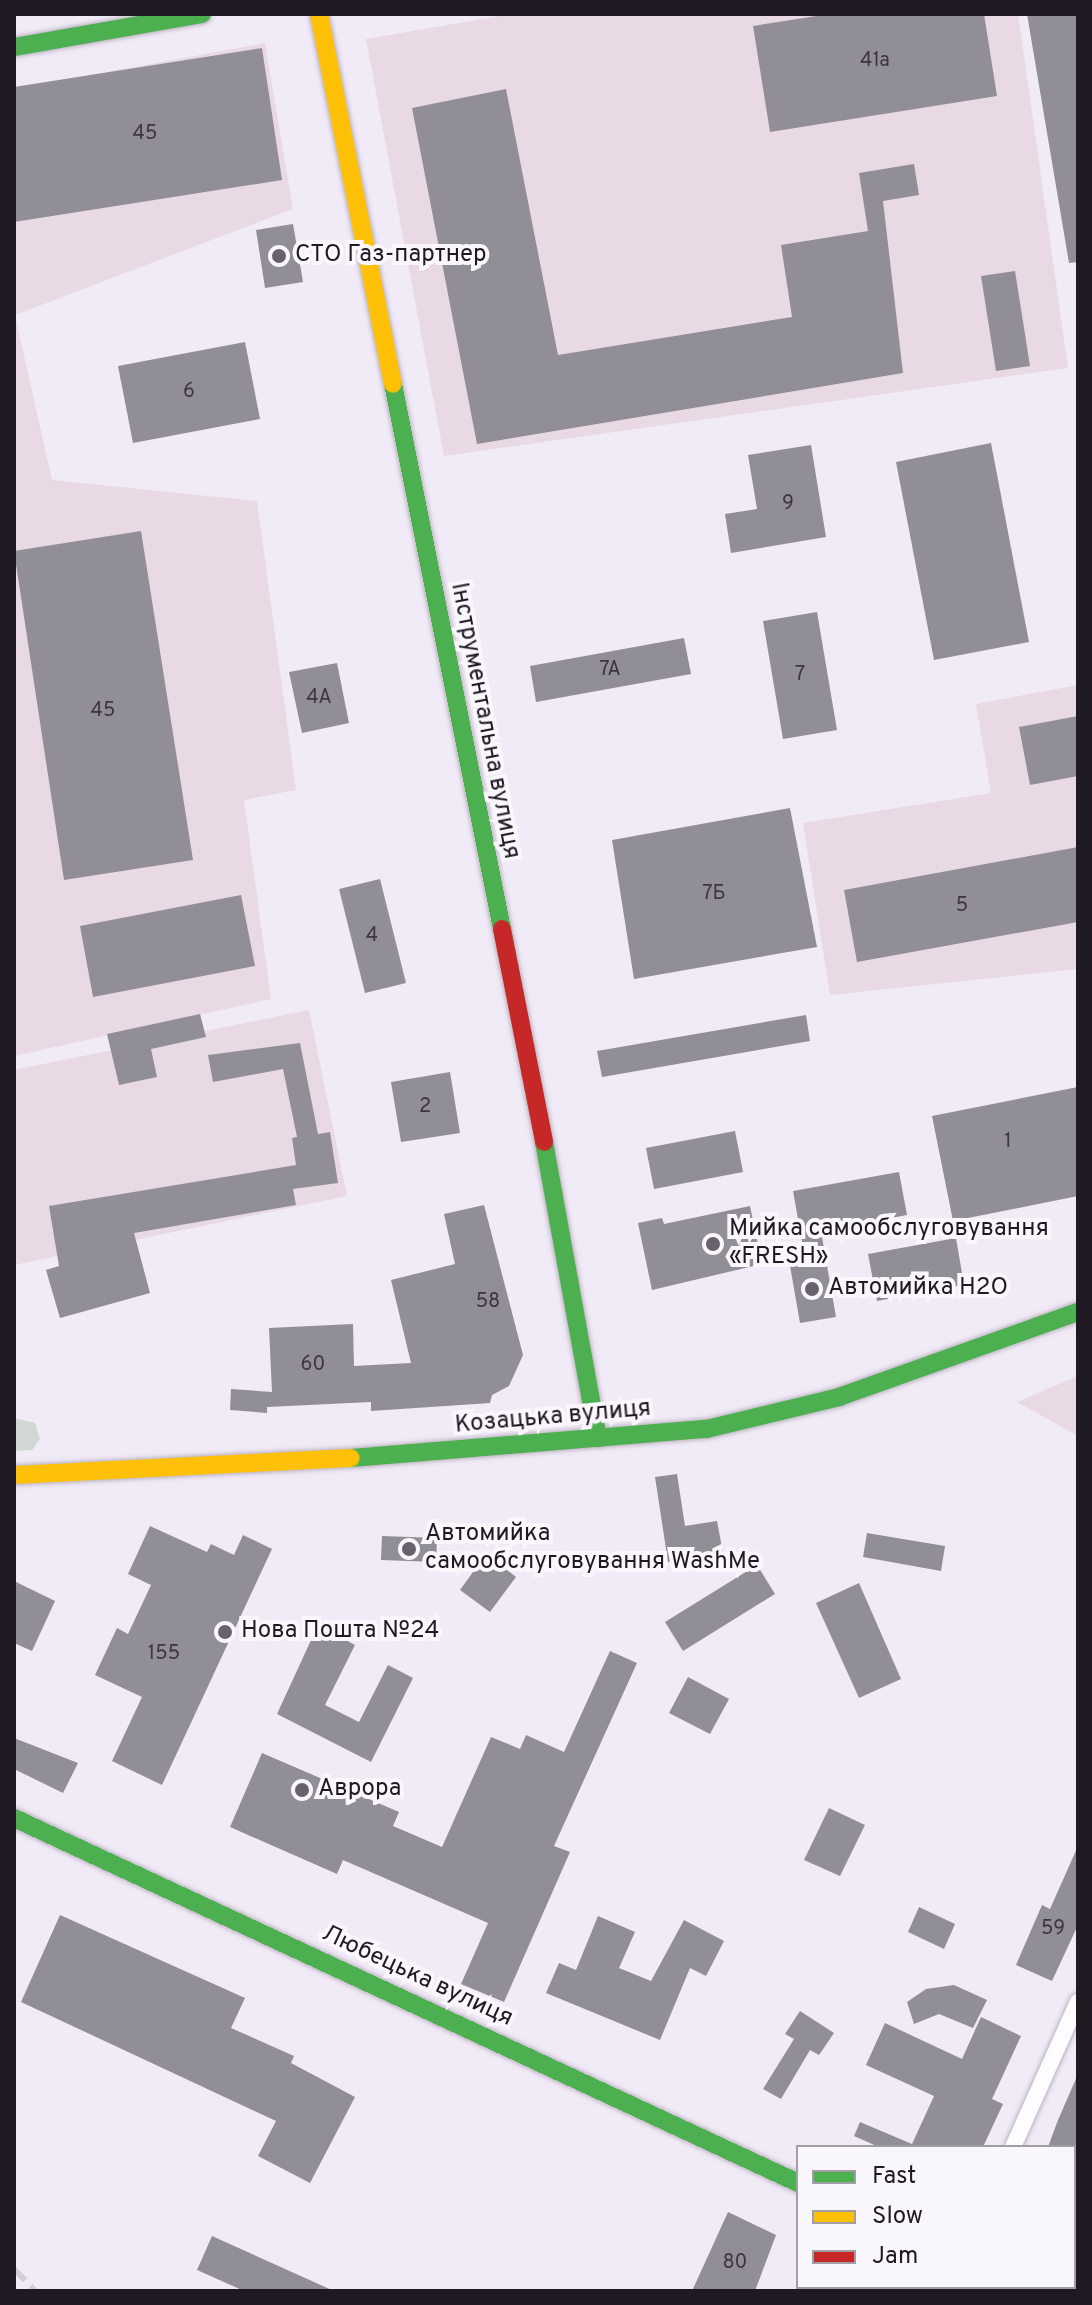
<!DOCTYPE html>
<meta charset="utf-8">
<style>
body{margin:0}
#map{position:relative;width:1092px;height:2305px;overflow:hidden;background:#f1eaf7;font-family:Overpass,sans-serif}
div>[style]{position:absolute}
[style*='--x']{left:calc(var(--x)*1px);top:calc(var(--y)*1px);width:calc(var(--w)*1px);rotate:calc(var(--a)*1deg)}
.industrial>*{inset:0;background:#e8d9e5}
.green>*{inset:0;background:#d2d7d4}
.building>*{inset:0;background:#928e98}
.roads{filter:drop-shadow(0 0 2px #bbb5c0) drop-shadow(0 0 2px #bbb5c0)}
.street>*{height:16px;margin:-8px;padding:0 8px;transform-origin:8px;border-radius:8px;background:#fdfcfe}
.fast>*{height:18px;margin:-9px;padding:0 9px;transform-origin:9px;border-radius:9px;background:#4caf50}
.slow>*{height:18px;margin:-9px;padding:0 9px;transform-origin:9px;border-radius:9px;background:#ffc107}
.jam>*{height:18px;margin:-9px;padding:0 9px;transform-origin:9px;border-radius:9px;background:#c62828}
.rail>*{height:6px;margin-top:-3px;transform-origin:0;background:repeating-linear-gradient(90deg,#d2d0d5 0 16px,transparent 0 24px)}
.dots>*{width:22px;height:22px;translate:-50% -50%;box-sizing:border-box;border:4px solid #f9f6fc;border-radius:50%}
span{translate:-50% -50%;white-space:nowrap;text-align:center;line-height:1.15;-webkit-text-stroke:8px #f9f6fc;paint-order:stroke}
.number-label{font-size:20px;color:#3c3641}
.number-label span{-webkit-text-stroke-width:0}
.poi-label{font-size:24px;color:#1f1924}
.left{translate:0 -50%;text-align:left}
.street-label{font-size:24px;color:#1f1924}
.frame{position:absolute;inset:0;border:16px solid #1f1924;pointer-events:none}
.legend{position:absolute;left:796px;top:2145px;width:280px;height:144px;box-sizing:border-box;background:#f9f6fc;border:2px solid #a29ea6;margin:0;padding:10px 14px;list-style:none;font-size:24px;color:#1f1924}
.legend li{display:flex;align-items:center;gap:16px;height:40px}
.legend b{width:40px;border:2px solid #a29ea6}
</style>
<div id="map">
<div class="industrial">
<i style="clip-path:polygon(511px 14px,1018px 14px,1068px 368px,444px 456px,366px 39px)"></i>
<i style="clip-path:polygon(265px 43px,293px 209px,15px 315px,52px 480px,257px 501px,296px 790px,244px 800px,271px 999px,14px 1056px,14px 89px)"></i>
<i style="clip-path:polygon(1078px 685px,1078px 969px,830px 995px,803px 823px,991px 793px,976px 704px)"></i>
<i style="clip-path:polygon(309px 1010px,347px 1196px,14px 1265px,14px 1070px)"></i>
<i style="clip-path:polygon(1078px 1376px,1078px 1436px,1017px 1402px)"></i>
</div>
<div class="green">
<i style="clip-path:polygon(14px 1418px,35px 1423px,40px 1439px,32px 1450px,14px 1451px)"></i>
</div>
<div class="building">
<i style="clip-path:polygon(829px 14px,984px 14px,997px 96px,770px 132px,753px 26px)"></i>
<i style="clip-path:polygon(1027px 14px,1078px 14px,1078px 262px,1069px 263px)"></i>
<i style="clip-path:polygon(262px 48px,282px 180px,14px 222px,14px 87px)"></i>
<i style="clip-path:polygon(506px 89px,558px 355px,792px 317px,781px 245px,868px 231px,859px 173px,914px 164px,919px 195px,883px 201px,903px 373px,477px 444px,412px 108px)"></i>
<i style="clip-path:polygon(293px 224px,303px 282px,265px 288px,256px 230px)"></i>
<i style="clip-path:polygon(1015px 271px,1030px 366px,996px 371px,981px 276px)"></i>
<i style="clip-path:polygon(245px 342px,260px 419px,133px 443px,118px 366px)"></i>
<i style="clip-path:polygon(991px 443px,1029px 642px,934px 660px,896px 462px)"></i>
<i style="clip-path:polygon(811px 445px,826px 537px,731px 553px,725px 514px,757px 509px,748px 455px)"></i>
<i style="clip-path:polygon(141px 531px,193px 860px,64px 880px,14px 551px)"></i>
<i style="clip-path:polygon(817px 612px,837px 730px,783px 739px,763px 621px)"></i>
<i style="clip-path:polygon(684px 638px,691px 674px,536px 702px,530px 666px)"></i>
<i style="clip-path:polygon(337px 663px,349px 723px,302px 733px,289px 672px)"></i>
<i style="clip-path:polygon(1078px 716px,1078px 776px,1030px 785px,1019px 727px)"></i>
<i style="clip-path:polygon(790px 808px,817px 947px,634px 979px,612px 840px)"></i>
<i style="clip-path:polygon(1078px 847px,1078px 922px,857px 962px,844px 890px)"></i>
<i style="clip-path:polygon(380px 879px,406px 983px,365px 993px,339px 889px)"></i>
<i style="clip-path:polygon(241px 895px,255px 966px,93px 997px,80px 926px)"></i>
<i style="clip-path:polygon(200px 1014px,206px 1037px,151px 1049px,157px 1077px,119px 1085px,107px 1034px)"></i>
<i style="clip-path:polygon(806px 1015px,810px 1041px,602px 1077px,597px 1051px)"></i>
<i style="clip-path:polygon(300px 1043px,318px 1134px,330px 1132px,338px 1183px,293px 1189px,296px 1205px,134px 1233px,150px 1293px,60px 1318px,46px 1270px,59px 1266px,49px 1206px,296px 1165px,292px 1138px,297px 1137px,283px 1069px,213px 1082px,208px 1055px)"></i>
<i style="clip-path:polygon(450px 1072px,460px 1133px,401px 1142px,391px 1082px)"></i>
<i style="clip-path:polygon(1078px 1087px,1078px 1196px,953px 1221px,932px 1116px)"></i>
<i style="clip-path:polygon(735px 1131px,743px 1172px,654px 1189px,646px 1148px)"></i>
<i style="clip-path:polygon(899px 1172px,907px 1215px,821px 1231px,836px 1317px,800px 1323px,789px 1260px,805px 1258px,793px 1191px)"></i>
<i style="clip-path:polygon(484px 1205px,523px 1355px,509px 1386px,492px 1395px,490px 1403px,371px 1411px,371px 1402px,267px 1407px,267px 1413px,230px 1410px,231px 1389px,272px 1392px,269px 1328px,353px 1324px,354px 1366px,411px 1363px,391px 1280px,455px 1264px,444px 1214px)"></i>
<i style="clip-path:polygon(750px 1206px,762px 1264px,652px 1290px,638px 1223px,662px 1218px,664px 1224px)"></i>
<i style="clip-path:polygon(956px 1238px,964px 1285px,877px 1301px,868px 1254px)"></i>
<i style="clip-path:polygon(677px 1474px,685px 1526px,717px 1521px,723px 1553px,668px 1562px,655px 1477px)"></i>
<i style="clip-path:polygon(150px 1526px,207px 1552px,211px 1544px,234px 1555px,243px 1535px,272px 1549px,162px 1785px,112px 1761px,142px 1697px,95px 1675px,117px 1628px,128px 1634px,151px 1585px,128px 1574px)"></i>
<i style="clip-path:polygon(867px 1533px,945px 1546px,941px 1571px,863px 1557px)"></i>
<i style="clip-path:polygon(382px 1536px,437px 1538px,436px 1562px,381px 1560px)"></i>
<i style="clip-path:polygon(486px 1554px,516px 1577px,490px 1612px,460px 1590px)"></i>
<i style="clip-path:polygon(757px 1565px,775px 1594px,683px 1651px,665px 1622px)"></i>
<i style="clip-path:polygon(14px 1581px,55px 1601px,32px 1651px,14px 1643px)"></i>
<i style="clip-path:polygon(859px 1583px,901px 1679px,859px 1698px,816px 1603px)"></i>
<i style="clip-path:polygon(318px 1625px,355px 1645px,325px 1705px,359px 1722px,388px 1665px,413px 1678px,371px 1762px,277px 1714px)"></i>
<i style="clip-path:polygon(610px 1651px,637px 1663px,554px 1846px,570px 1852px,504px 2002px,461px 1984px,488px 1923px,343px 1860px,337px 1874px,230px 1827px,262px 1753px,399px 1812px,393px 1826px,442px 1847px,491px 1737px,520px 1749px,526px 1735px,564px 1752px)"></i>
<i style="clip-path:polygon(688px 1677px,729px 1699px,710px 1734px,669px 1713px)"></i>
<i style="clip-path:polygon(14px 1738px,78px 1763px,63px 1793px,14px 1769px)"></i>
<i style="clip-path:polygon(829px 1808px,865px 1825px,840px 1876px,804px 1860px)"></i>
<i style="clip-path:polygon(1078px 1846px,1078px 1925px,1052px 1981px,1016px 1965px,1042px 1905px,1050px 1909px)"></i>
<i style="clip-path:polygon(919px 1907px,955px 1924px,944px 1949px,908px 1932px)"></i>
<i style="clip-path:polygon(60px 1915px,245px 1998px,231px 2028px,294px 2056px,291px 2063px,355px 2097px,310px 2183px,258px 2156px,276px 2121px,21px 2002px)"></i>
<i style="clip-path:polygon(598px 1916px,635px 1932px,619px 1968px,651px 1981px,684px 1920px,724px 1941px,706px 1976px,690px 1968px,660px 2040px,546px 1993px,559px 1963px,576px 1970px)"></i>
<i style="clip-path:polygon(954px 1985px,987px 2000px,973px 2028px,939px 2014px,914px 2024px,907px 2002px,926px 1989px)"></i>
<i style="clip-path:polygon(800px 2011px,834px 2033px,819px 2055px,810px 2050px,781px 2099px,763px 2089px,794px 2039px,785px 2034px)"></i>
<i style="clip-path:polygon(981px 2017px,1021px 2036px,992px 2099px,1003px 2104px,983px 2147px,879px 2147px,854px 2136px,860px 2122px,912px 2144px,934px 2096px,866px 2065px,885px 2023px,962px 2059px)"></i>
<i style="clip-path:polygon(1078px 2074px,1078px 2147px,1048px 2147px,1058px 2120px)"></i>
<i style="clip-path:polygon(728px 2212px,776px 2235px,755px 2291px,692px 2291px)"></i>
<i style="clip-path:polygon(212px 2236px,334px 2291px,244px 2291px,197px 2270px)"></i>
</div>
<div class="roads">
<div class="street">
<i style="--x:1013;--y:2147;--w:159;--a:-65.9"></i>
</div>
<div class="fast">
<i style="--x:14;--y:47;--w:191;--a:-10"></i>
<i style="--x:393;--y:384;--w:556;--a:78.69"></i>
<i style="--x:544;--y:1142;--w:301;--a:79.7"></i>
<i style="--x:351;--y:1458;--w:357;--a:-4.7"></i>
<i style="--x:707;--y:1429;--w:136;--a:-13.6"></i>
<i style="--x:839;--y:1397;--w:254;--a:-19.6"></i>
<i style="--x:14;--y:1818;--w:865;--a:24.96"></i>
<i style="--x:1015;--y:2287;--w:9;--a:27"></i>
</div>
<div class="slow">
<i style="--x:319;--y:14;--w:377;--a:78.7"></i>
<i style="--x:14;--y:1475;--w:337;--a:-2.9"></i>
</div>
<div class="jam">
<i style="--x:502;--y:929;--w:217;--a:78.8"></i>
</div>
</div>
<div class="rail">
<i style="--x:14;--y:2269;--w:30;--a:46"></i>
</div>
<div class="dots">
<i style="left:279px;top:256px;background:#68626e"></i>
<i style="left:713px;top:1244px;background:#68626e"></i>
<i style="left:812px;top:1289px;background:#68626e"></i>
<i style="left:409px;top:1549px;background:#68626e"></i>
<i style="left:225px;top:1632px;background:#68626e"></i>
<i style="left:302px;top:1790px;background:#68626e"></i>
</div>
<div class="number-label">
<span style="left:875px;top:61px">41а</span>
<span style="left:145px;top:134px">45</span>
<span style="left:189px;top:392px">6</span>
<span style="left:788px;top:504px">9</span>
<span style="left:610px;top:670px">7А</span>
<span style="left:800px;top:675px">7</span>
<span style="left:319px;top:698px">4А</span>
<span style="left:103px;top:711px">45</span>
<span style="left:714px;top:894px">7Б</span>
<span style="left:962px;top:906px">5</span>
<span style="left:372px;top:936px">4</span>
<span style="left:425px;top:1107px">2</span>
<span style="left:1008px;top:1142px">1</span>
<span style="left:488px;top:1302px">58</span>
<span style="left:313px;top:1365px">60</span>
<span style="left:164px;top:1654px">155</span>
<span style="left:1053px;top:1929px">59</span>
<span style="left:735px;top:2263px">80</span>
</div>
<div class="poi-label">
<span class="left" style="left:295px;top:256px">СТО Газ-партнер</span>
<span class="left" style="left:729px;top:1244px">Мийка самообслуговування<br>«FRESH»</span>
<span class="left" style="left:828px;top:1289px">Автомийка H2O</span>
<span class="left" style="left:425px;top:1549px">Автомийка<br>самообслуговування WashMe</span>
<span class="left" style="left:241px;top:1632px">Нова Пошта №24</span>
<span class="left" style="left:318px;top:1790px">Аврора</span>
</div>
<div class="street-label">
<span style="left:484px;top:721px;rotate:79deg">Інструментальна вулиця</span>
<span style="left:553px;top:1418px;rotate:-5deg">Козацька вулиця</span>
<span style="left:417px;top:1977px;rotate:25deg">Любецька вулиця</span>
</div>
<div class="frame"></div>
<ul class="legend">
<li><b style="height:10px;background:#4caf50"></b>Fast</li>
<li><b style="height:10px;background:#ffc107"></b>Slow</li>
<li><b style="height:10px;background:#c62828"></b>Jam</li>
</ul>
</div>
